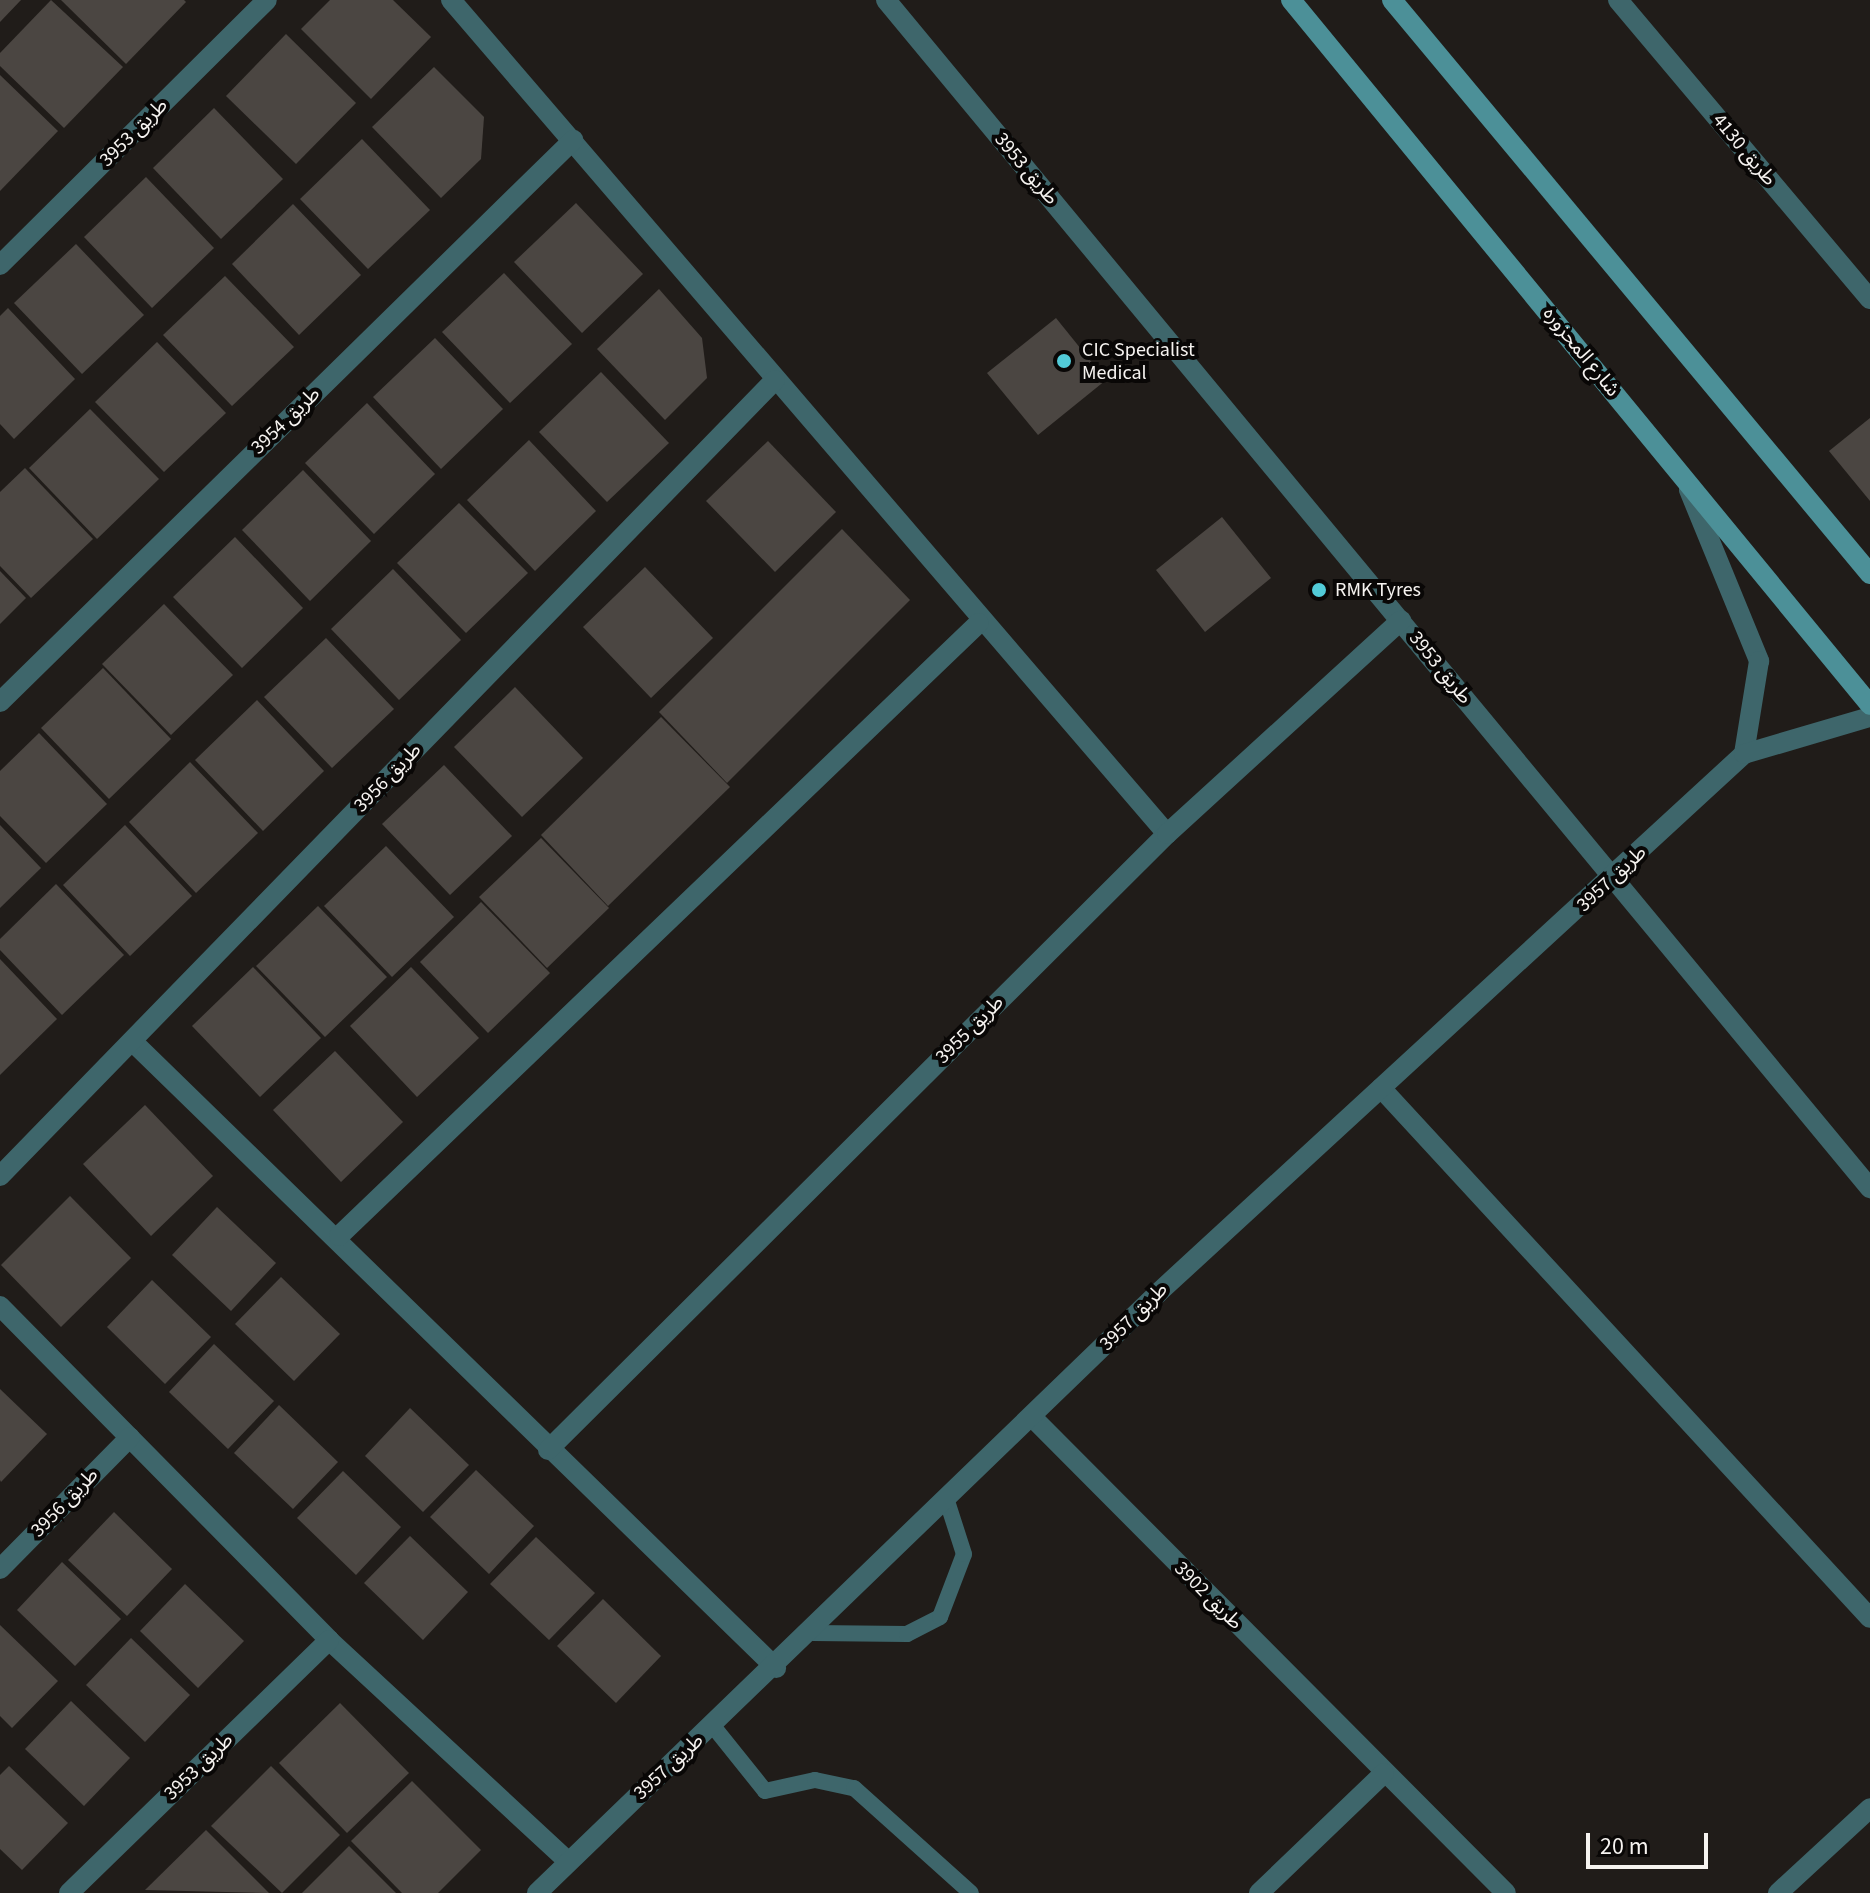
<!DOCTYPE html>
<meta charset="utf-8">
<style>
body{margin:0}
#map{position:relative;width:1870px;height:1893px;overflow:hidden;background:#201c19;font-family:"Source Sans 3","Noto Sans Arabic",sans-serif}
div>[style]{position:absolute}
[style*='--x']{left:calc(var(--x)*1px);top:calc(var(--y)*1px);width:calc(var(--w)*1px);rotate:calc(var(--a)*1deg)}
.building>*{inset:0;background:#4b4642}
.lane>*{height:16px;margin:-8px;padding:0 8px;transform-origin:8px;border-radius:8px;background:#3e666b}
.street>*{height:20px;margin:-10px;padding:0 10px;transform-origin:10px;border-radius:10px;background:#3e666b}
.secondary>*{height:20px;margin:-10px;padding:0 10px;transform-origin:10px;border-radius:10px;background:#4c9098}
.dots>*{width:22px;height:22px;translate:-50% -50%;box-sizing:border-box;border:4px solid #090706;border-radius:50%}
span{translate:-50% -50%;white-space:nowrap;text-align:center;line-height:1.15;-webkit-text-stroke:8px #090706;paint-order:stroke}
.street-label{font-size:20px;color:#f6f3f0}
.poi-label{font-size:20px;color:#f6f3f0}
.left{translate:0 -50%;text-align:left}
.scale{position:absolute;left:1586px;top:1833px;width:122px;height:36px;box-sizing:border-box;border:4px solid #f6f3f0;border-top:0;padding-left:10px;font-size:24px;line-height:28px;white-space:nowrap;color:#f6f3f0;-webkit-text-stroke:6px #090706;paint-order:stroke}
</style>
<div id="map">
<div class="building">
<i style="clip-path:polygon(0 0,21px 0,0 22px)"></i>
<i style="clip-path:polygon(51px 0,123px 67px,64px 128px,0 66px,0 53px)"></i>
<i style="clip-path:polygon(61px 0,184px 0,186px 2px,126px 64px)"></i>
<i style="clip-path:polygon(330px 0,393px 0,431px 37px,371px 99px,301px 29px)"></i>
<i style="clip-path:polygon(286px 34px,356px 103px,296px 164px,226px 96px)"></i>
<i style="clip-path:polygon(434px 67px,484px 117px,481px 159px,441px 198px,372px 127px)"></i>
<i style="clip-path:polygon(0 75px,58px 131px,0 191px)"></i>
<i style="clip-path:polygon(214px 108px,283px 179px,221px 239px,153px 168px)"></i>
<i style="clip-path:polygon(362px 139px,430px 210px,368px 269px,300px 199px)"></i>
<i style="clip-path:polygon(146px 177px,214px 248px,152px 308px,84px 237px)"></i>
<i style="clip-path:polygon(576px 203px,643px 274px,582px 333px,514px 262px)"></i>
<i style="clip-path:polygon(293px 204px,361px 275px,299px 335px,232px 264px)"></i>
<i style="clip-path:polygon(76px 244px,144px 315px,82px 374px,14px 303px)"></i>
<i style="clip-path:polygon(504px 273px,572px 344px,510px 403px,442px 332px)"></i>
<i style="clip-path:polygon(225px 276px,294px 347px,232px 406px,163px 335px)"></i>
<i style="clip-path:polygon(659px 289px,702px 338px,707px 378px,665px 420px,597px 349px)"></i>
<i style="clip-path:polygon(8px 308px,75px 379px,14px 439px,0 424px,0 316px)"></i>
<i style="clip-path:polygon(1056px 318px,1106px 380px,1038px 435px,987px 373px)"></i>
<i style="clip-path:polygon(435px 338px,503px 409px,441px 469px,373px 397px)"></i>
<i style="clip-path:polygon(157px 342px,226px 413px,164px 472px,95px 402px)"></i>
<i style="clip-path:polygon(601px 372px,669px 443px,607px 502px,539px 432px)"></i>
<i style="clip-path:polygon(367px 403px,435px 474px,374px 534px,305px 463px)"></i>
<i style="clip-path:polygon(90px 409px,159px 479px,97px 539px,29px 468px)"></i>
<i style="clip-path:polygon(1870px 418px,1870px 501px,1829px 451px)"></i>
<i style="clip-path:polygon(529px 440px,596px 511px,535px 571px,467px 500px)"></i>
<i style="clip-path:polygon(768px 441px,836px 512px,775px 572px,706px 501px)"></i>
<i style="clip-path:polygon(25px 468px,93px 539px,31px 598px,0 566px,0 492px)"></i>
<i style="clip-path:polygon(303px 470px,371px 541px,310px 601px,242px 530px)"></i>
<i style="clip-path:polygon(459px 503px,528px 573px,466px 633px,397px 563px)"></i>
<i style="clip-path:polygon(1222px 517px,1271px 578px,1205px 632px,1156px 570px)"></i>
<i style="clip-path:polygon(842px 529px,910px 600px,727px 783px,659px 712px)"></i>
<i style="clip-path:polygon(235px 537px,303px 608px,242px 668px,173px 597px)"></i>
<i style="clip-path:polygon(645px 567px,713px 638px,651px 698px,583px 627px)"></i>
<i style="clip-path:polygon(393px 569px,461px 640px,399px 700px,331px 629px)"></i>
<i style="clip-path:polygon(0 571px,26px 598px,0 624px)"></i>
<i style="clip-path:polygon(164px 604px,233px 675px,171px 735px,102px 664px)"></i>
<i style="clip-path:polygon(326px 638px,394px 709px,332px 768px,264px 697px)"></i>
<i style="clip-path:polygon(103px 668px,171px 739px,109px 799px,41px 728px)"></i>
<i style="clip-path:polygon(515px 687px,583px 758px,522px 817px,454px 747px)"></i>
<i style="clip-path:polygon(257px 700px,324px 771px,263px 831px,195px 760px)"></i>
<i style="clip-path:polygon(661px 717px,730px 787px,608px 906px,541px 835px)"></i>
<i style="clip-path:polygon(39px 733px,107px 804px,46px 863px,0 816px,0 771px)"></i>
<i style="clip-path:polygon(190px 762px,258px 833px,196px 893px,129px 822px)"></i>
<i style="clip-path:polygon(444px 765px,512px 836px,450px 895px,382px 824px)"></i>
<i style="clip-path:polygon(0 825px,41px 868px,0 908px)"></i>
<i style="clip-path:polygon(125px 825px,192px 896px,130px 956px,63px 885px)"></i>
<i style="clip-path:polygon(541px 838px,609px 908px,547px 968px,479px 897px)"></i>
<i style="clip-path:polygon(386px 846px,454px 917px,392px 977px,324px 906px)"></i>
<i style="clip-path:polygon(56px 884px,124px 955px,62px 1015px,0 950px,0 939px)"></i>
<i style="clip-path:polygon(481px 902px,550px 973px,488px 1033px,420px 962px)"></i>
<i style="clip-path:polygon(318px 906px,387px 977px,325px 1037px,256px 966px)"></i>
<i style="clip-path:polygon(0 959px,57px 1019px,0 1075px)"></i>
<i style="clip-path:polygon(253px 967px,321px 1038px,260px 1097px,192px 1026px)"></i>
<i style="clip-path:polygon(411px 967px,479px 1038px,417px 1097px,350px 1026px)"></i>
<i style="clip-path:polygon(335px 1051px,403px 1122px,341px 1182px,273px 1110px)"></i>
<i style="clip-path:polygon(145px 1105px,213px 1176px,151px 1236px,83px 1164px)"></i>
<i style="clip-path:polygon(70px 1196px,131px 1258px,61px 1327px,1px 1265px)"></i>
<i style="clip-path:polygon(217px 1207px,276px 1263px,231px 1311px,172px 1255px)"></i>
<i style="clip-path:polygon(281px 1277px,340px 1334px,294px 1381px,235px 1324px)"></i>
<i style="clip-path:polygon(152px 1280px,211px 1337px,165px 1384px,107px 1327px)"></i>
<i style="clip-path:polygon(214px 1344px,274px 1401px,228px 1449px,169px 1392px)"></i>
<i style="clip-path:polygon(0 1389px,47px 1434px,1px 1482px,0 1480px)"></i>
<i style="clip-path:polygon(279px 1405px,338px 1462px,293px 1509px,234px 1453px)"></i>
<i style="clip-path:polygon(410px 1408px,469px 1465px,423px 1512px,365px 1456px)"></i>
<i style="clip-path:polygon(476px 1470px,534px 1526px,489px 1574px,430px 1517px)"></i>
<i style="clip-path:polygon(343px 1471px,401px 1527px,356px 1575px,297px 1518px)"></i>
<i style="clip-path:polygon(114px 1512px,172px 1569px,127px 1616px,68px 1560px)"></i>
<i style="clip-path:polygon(410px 1536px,468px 1592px,423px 1640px,364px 1583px)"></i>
<i style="clip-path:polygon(536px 1537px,595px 1593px,549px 1640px,490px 1584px)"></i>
<i style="clip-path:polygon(62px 1562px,121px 1619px,75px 1666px,17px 1610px)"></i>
<i style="clip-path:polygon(185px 1584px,244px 1641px,198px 1688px,140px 1631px)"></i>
<i style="clip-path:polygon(603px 1599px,661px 1656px,616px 1703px,557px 1646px)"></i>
<i style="clip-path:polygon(0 1625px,58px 1681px,12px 1728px,0 1716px)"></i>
<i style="clip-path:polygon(131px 1638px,190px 1695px,145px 1742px,86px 1685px)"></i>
<i style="clip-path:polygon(71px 1701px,130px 1758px,84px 1806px,25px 1749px)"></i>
<i style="clip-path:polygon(340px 1703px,409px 1773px,347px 1833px,279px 1763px)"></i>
<i style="clip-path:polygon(9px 1766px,68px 1823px,22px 1870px,0 1849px,0 1775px)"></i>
<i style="clip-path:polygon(271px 1766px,340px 1835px,282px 1893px,211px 1826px)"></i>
<i style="clip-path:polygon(412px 1781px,481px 1850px,438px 1893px,402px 1893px,351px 1841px)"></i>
<i style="clip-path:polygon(206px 1830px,269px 1893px,145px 1890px)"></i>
<i style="clip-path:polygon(349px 1846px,396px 1893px,302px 1893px)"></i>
</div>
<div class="lane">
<i style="--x:813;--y:1633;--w:94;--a:0.6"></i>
<i style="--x:907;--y:1634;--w:37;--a:-27"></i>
<i style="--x:940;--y:1617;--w:67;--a:-69.1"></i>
<i style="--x:964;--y:1554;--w:56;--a:-107.8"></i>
<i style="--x:713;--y:1726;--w:83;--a:51.3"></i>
<i style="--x:765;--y:1791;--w:51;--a:-12.4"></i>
<i style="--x:815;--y:1780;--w:40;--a:12"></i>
<i style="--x:854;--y:1788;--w:157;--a:41.9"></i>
</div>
<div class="street">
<i style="--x:451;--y:0;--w:1099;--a:49.35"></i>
<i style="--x:886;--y:0;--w:1543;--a:50.37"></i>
<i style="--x:1618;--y:0;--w:391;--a:49.9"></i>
<i style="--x:0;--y:265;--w:376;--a:-44.8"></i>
<i style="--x:1689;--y:490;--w:185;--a:67.7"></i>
<i style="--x:1759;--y:661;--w:94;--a:99.2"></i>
<i style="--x:0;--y:702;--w:803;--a:-44.44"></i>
<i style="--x:132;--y:1041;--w:899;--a:44.23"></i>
<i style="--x:1381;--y:1088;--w:721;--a:47.3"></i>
<i style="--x:0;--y:1176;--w:1111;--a:-45.77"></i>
<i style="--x:339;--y:1236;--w:886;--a:-43.77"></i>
<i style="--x:0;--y:1306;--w:469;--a:45.4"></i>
<i style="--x:329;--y:1640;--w:326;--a:42.8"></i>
<i style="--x:1033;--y:1418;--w:670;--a:45.12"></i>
<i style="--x:548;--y:1450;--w:873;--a:-44.86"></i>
<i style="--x:1167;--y:834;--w:317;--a:-42.4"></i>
<i style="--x:0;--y:1569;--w:185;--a:-45.4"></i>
<i style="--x:69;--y:1893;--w:363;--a:-44.2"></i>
<i style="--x:537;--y:1893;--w:864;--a:-44.01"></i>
<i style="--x:1158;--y:1293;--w:796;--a:-42.61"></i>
<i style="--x:1744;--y:754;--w:131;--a:-16.4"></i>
<i style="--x:1259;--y:1893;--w:173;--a:-43.8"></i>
<i style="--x:1778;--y:1893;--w:125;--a:-42.7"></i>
</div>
<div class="secondary">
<i style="--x:1291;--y:0;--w:912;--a:50.6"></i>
<i style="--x:1392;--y:0;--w:747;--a:50.21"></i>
</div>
<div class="dots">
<i style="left:1064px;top:361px;background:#52cbd8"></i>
<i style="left:1319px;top:590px;background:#52cbd8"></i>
</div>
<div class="street-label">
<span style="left:134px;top:133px;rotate:-45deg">طريق 3953</span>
<span style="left:1744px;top:150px;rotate:50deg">طريق 4130</span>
<span style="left:1026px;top:169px;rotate:50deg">طريق 3953</span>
<span style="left:1581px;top:352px;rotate:51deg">شارع المحزوره</span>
<span style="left:286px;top:421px;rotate:-44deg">طريق 3954</span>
<span style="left:1440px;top:668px;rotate:51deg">طريق 3953</span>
<span style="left:388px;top:778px;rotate:-46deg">طريق 3956</span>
<span style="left:1612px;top:879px;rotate:-43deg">طريق 3957</span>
<span style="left:970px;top:1030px;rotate:-45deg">طريق 3955</span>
<span style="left:1134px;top:1317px;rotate:-45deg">طريق 3957</span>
<span style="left:65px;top:1503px;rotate:-46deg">طريق 3956</span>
<span style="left:1208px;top:1596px;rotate:45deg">طريق 3902</span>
<span style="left:199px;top:1767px;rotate:-44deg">طريق 3953</span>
<span style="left:669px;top:1767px;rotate:-43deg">طريق 3957</span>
</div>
<div class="poi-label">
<span class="left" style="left:1082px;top:362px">CIC Specialist<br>Medical</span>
<span class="left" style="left:1335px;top:590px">RMK Tyres</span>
</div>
<div class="scale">20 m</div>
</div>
